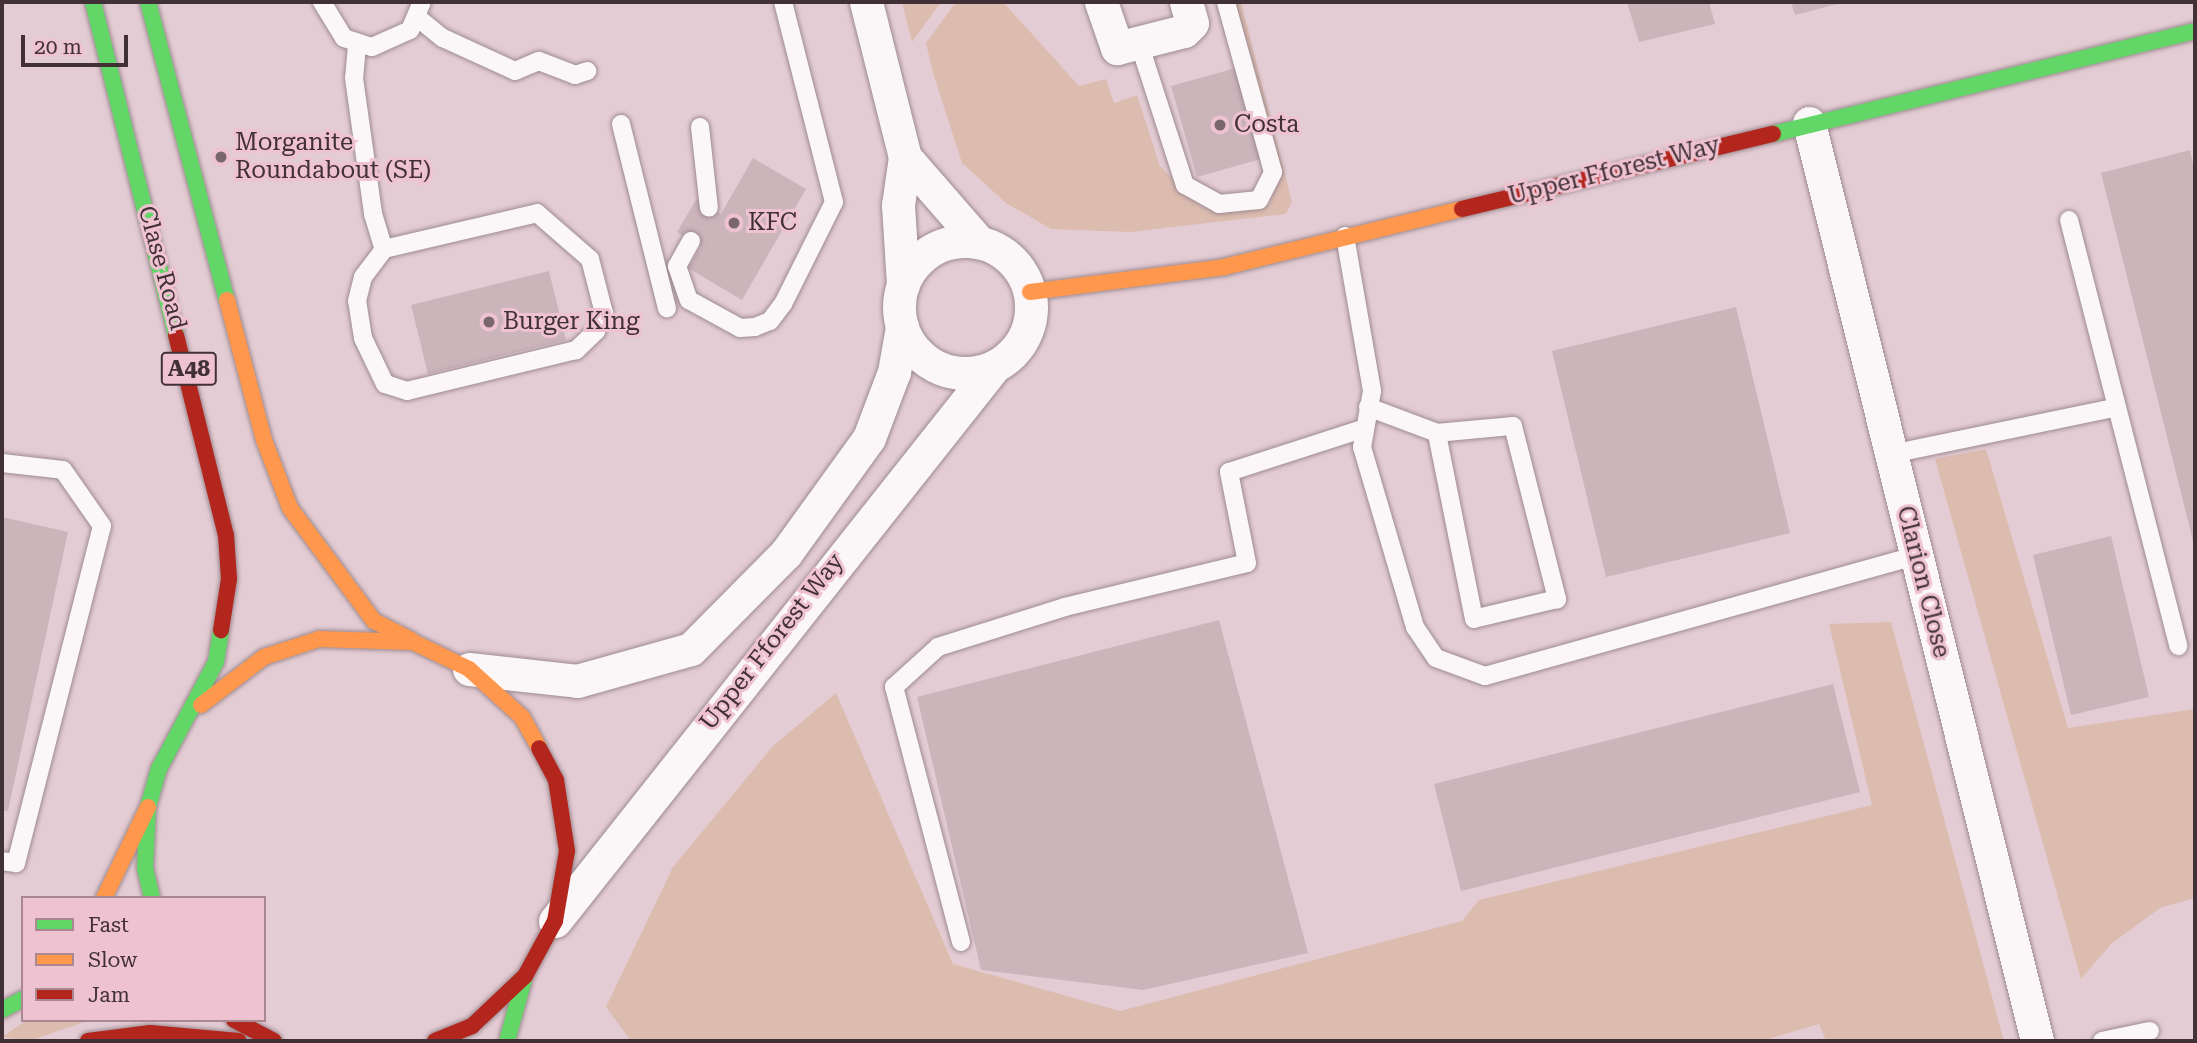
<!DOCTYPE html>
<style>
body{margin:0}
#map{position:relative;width:2197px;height:1043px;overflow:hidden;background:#e4ccd4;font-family:"Roboto Serif",serif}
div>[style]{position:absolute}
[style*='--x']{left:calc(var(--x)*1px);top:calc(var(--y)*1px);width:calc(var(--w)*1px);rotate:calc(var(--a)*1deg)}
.green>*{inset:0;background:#dcbcaf}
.building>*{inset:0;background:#ccb4bb}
.roads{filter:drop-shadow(0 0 2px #9d8b91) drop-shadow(0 0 2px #9d8b91)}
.lane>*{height:18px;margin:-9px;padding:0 9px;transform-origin:9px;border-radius:9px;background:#fbf7f9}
.street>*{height:33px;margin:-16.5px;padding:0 16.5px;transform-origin:16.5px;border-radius:16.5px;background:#fbf7f9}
.street>.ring{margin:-16.5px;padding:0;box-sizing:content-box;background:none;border:33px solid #fbf7f9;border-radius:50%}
.fast>*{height:16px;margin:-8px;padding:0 8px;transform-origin:8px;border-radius:8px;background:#63d668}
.slow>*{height:16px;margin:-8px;padding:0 8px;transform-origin:8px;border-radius:8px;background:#ff974d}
.jam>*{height:16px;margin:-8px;padding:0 8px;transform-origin:8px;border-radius:8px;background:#b3261e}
.dots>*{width:19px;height:19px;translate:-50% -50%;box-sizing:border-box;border:4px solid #eec2d0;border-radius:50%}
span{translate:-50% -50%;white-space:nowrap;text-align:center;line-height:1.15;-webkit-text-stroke:6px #eec2d0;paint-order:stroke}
.shield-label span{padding:2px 5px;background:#eec2d0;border:2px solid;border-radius:5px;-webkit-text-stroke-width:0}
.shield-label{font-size:23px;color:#413035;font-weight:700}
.poi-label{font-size:24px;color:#413035}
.left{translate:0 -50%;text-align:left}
.street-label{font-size:24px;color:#413035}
.frame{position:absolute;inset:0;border:4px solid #413035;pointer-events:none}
.legend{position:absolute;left:21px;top:896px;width:245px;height:126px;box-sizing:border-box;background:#eec2d0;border:2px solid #a98892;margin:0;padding:9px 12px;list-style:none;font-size:21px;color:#413035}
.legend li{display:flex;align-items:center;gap:14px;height:35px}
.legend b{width:35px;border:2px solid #a98892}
.scale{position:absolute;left:21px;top:35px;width:107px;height:32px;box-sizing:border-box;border:4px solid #413035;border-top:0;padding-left:9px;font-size:21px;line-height:24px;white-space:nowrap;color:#413035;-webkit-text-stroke:5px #eec2d0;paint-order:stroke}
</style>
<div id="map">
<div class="green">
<i style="clip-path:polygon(902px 2px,941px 2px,912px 42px)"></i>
<i style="clip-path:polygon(956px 2px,1003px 2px,1079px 86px,1106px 79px,1114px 103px,1137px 95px,1160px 166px,1202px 207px,1221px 213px,1270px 204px,1278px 181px,1231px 2px,1241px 2px,1292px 202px,1286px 214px,1130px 232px,1051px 229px,1006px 203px,962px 163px,933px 73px,926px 43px)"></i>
<i style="clip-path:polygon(1986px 449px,2068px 728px,2195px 709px,2195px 898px,2160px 908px,2111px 944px,2081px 979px,1935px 459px)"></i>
<i style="clip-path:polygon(1891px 622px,2004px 1041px,1826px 1041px,1819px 1024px,1761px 1041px,631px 1041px,606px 1007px,673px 867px,773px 746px,836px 693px,953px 964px,1120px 1011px,1462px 921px,1479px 900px,1872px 805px,1829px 624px)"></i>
<i style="clip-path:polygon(27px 1020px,90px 1020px,29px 1041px,2px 1037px)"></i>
</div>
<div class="building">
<i style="clip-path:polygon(1627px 2px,1709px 2px,1715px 24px,1639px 42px)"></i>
<i style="clip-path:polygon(1791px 2px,1841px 2px,1841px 3px,1795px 15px)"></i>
<i style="clip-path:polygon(1236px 68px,1268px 157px,1197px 177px,1171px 86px)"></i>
<i style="clip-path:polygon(2190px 150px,2195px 173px,2194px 545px,2101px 173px)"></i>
<i style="clip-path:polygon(753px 158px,806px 189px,742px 300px,688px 268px,701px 246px,677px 232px,696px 200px,721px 214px)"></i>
<i style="clip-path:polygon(549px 271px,566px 340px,428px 374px,411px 305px)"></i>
<i style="clip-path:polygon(1736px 307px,1790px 533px,1606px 577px,1552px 351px)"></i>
<i style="clip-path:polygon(2px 517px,68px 532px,8px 811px,2px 810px)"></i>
<i style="clip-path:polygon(2111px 536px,2149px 697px,2071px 715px,2033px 555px)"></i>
<i style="clip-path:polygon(1219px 620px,1308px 953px,1143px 990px,981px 970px,917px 697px)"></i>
<i style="clip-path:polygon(1833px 684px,1860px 792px,1461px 891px,1434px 784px)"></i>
</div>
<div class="roads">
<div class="lane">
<i style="--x:322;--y:2;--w:42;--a:58.6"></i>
<i style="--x:344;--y:38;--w:29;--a:18"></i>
<i style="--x:372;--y:47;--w:42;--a:-24.1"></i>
<i style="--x:410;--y:30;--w:30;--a:-67"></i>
<i style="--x:418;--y:18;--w:32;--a:39"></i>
<i style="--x:443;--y:38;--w:79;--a:24.6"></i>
<i style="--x:515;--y:71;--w:26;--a:-23"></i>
<i style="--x:539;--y:61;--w:39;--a:21"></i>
<i style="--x:575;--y:75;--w:13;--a:-18"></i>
<i style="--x:357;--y:45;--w:33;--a:95"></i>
<i style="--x:354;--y:78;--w:137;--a:82"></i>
<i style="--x:373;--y:214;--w:37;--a:73"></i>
<i style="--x:384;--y:249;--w:157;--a:-13.2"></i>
<i style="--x:537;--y:213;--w:70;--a:41"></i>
<i style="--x:590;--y:259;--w:56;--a:75.5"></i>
<i style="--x:604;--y:313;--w:20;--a:114"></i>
<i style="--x:596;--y:331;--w:28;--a:136"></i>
<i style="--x:576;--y:350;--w:174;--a:166.4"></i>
<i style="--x:407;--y:391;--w:23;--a:-162"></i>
<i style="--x:385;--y:384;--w:51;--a:-115.6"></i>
<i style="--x:363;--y:338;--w:37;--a:-99"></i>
<i style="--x:357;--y:301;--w:25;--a:-76"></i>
<i style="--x:363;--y:277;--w:35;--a:-53"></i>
<i style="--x:1140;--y:46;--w:146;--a:72.1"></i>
<i style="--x:1185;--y:185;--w:39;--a:29"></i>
<i style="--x:1219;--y:204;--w:40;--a:-5.7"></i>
<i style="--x:1259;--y:200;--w:31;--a:-63"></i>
<i style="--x:1273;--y:172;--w:176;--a:-105.5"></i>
<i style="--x:621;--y:124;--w:190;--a:76"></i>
<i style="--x:700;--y:127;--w:81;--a:83.7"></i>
<i style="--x:2069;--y:220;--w:440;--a:75.6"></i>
<i style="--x:1345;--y:236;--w:157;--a:80.1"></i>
<i style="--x:1372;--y:391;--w:57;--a:100.1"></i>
<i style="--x:1362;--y:447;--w:188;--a:73.6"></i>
<i style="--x:1415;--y:627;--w:37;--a:56"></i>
<i style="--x:1436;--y:658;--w:52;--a:20.2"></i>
<i style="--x:1485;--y:676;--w:447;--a:-15.6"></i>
<i style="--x:691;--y:241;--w:29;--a:119"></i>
<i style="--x:677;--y:266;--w:36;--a:71"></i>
<i style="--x:689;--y:300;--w:58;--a:28.8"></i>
<i style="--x:740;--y:328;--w:15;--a:-4"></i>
<i style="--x:755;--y:327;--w:16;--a:-22"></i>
<i style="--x:770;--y:321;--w:21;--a:-53"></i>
<i style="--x:783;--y:304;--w:114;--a:-63.4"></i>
<i style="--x:834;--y:202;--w:206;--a:-104.3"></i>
<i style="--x:1368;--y:407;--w:74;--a:20.6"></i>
<i style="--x:1437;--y:433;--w:76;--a:-5.3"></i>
<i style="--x:1513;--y:426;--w:179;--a:75.7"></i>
<i style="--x:1557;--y:599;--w:85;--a:166.5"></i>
<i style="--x:1474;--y:619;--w:190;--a:-101.3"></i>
<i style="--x:1891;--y:454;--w:228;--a:-11.7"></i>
<i style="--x:2;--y:463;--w:61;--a:6.5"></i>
<i style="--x:63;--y:470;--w:68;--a:55.1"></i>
<i style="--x:102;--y:526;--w:348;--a:104.3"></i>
<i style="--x:16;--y:863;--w:14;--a:-172"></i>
<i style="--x:961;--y:942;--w:264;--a:-104.7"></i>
<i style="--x:894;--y:687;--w:59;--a:-42.3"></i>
<i style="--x:938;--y:647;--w:133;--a:-17.5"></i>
<i style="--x:1065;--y:607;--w:187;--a:-13.6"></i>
<i style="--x:1247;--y:563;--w:93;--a:-101.2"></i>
<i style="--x:1229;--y:472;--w:140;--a:-17.9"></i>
<i style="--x:2102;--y:1041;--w:49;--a:-11.8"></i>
</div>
<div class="street">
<i style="--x:866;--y:2;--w:160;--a:75.9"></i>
<i style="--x:905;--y:157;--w:49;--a:98.3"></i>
<i style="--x:898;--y:205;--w:80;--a:86.4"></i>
<i style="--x:1101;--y:2;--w:49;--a:70.8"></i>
<i style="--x:1117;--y:48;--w:69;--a:-14.2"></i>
<i style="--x:1184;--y:31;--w:11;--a:-45"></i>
<i style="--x:1192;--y:23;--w:22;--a:-106"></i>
<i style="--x:1809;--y:123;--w:946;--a:76.05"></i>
<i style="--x:905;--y:157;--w:113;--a:49"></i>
<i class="ring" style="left:899px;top:241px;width:99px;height:99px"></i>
<i style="--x:469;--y:669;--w:109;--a:6.3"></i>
<i style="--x:577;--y:681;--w:118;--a:-15.7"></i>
<i style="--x:691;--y:649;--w:135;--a:-45.3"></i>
<i style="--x:786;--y:553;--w:142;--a:-54.2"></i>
<i style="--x:869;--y:438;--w:71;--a:-69.3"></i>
<i style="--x:894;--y:372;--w:46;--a:-79.9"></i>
<i style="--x:555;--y:921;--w:707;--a:-51.61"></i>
</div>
<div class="fast">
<i style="--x:93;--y:2;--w:343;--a:76"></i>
<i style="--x:148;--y:2;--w:308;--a:75.2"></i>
<i style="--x:1773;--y:134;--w:434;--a:-13.7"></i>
<i style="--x:152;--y:898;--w:31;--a:-103"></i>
<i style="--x:145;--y:868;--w:61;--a:-87.2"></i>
<i style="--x:148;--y:807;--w:40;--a:-74"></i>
<i style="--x:159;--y:769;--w:121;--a:-62"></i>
<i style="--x:216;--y:662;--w:32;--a:-81"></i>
<i style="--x:2;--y:1010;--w:24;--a:-28"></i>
<i style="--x:507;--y:1041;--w:67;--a:-74.5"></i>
</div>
<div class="slow">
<i style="--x:1030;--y:292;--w:196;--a:-7.3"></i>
<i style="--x:1224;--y:267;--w:245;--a:-13.7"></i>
<i style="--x:227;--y:300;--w:145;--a:75.2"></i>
<i style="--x:264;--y:440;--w:73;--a:69.1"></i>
<i style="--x:290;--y:508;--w:141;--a:53.4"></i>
<i style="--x:374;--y:621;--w:42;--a:27.2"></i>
<i style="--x:201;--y:705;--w:79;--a:-37.3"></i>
<i style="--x:264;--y:657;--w:58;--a:-18.1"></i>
<i style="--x:319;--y:639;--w:94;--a:1.8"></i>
<i style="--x:413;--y:642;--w:62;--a:25.7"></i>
<i style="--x:469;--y:669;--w:72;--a:42.2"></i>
<i style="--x:522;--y:717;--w:35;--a:61"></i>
<i style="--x:104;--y:898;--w:101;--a:-64.2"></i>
</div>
<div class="jam">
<i style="--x:1462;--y:209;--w:320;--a:-13.6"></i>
<i style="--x:176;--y:335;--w:206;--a:76"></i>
<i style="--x:226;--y:535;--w:44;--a:86.1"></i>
<i style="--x:229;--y:579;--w:52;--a:98.9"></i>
<i style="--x:234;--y:1020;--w:45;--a:27.7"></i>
<i style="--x:88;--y:1041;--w:63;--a:-7.4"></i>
<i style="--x:150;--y:1033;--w:89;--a:5.1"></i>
<i style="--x:435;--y:1041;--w:40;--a:-22"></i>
<i style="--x:472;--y:1026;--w:73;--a:-43.3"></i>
<i style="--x:525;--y:976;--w:63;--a:-61.4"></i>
<i style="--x:555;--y:921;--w:71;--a:-80.3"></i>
<i style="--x:567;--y:851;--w:72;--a:-98.8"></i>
<i style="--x:556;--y:780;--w:36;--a:-118"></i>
</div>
</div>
<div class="dots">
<i style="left:1220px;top:125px;background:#7a676d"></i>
<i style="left:221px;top:157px;background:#7a676d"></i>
<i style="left:734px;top:223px;background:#7a676d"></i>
<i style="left:489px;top:322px;background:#7a676d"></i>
</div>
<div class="shield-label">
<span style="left:189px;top:369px">A48</span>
</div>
<div class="poi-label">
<span class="left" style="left:1234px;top:125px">Costa</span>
<span class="left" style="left:235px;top:157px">Morganite<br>Roundabout (SE)</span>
<span class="left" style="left:748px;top:223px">KFC</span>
<span class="left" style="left:503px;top:322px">Burger King</span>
</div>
<div class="street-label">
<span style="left:1614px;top:171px;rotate:-14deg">Upper Fforest Way</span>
<span style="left:162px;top:268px;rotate:75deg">Clase Road</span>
<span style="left:1923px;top:582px;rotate:76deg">Clarion Close</span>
<span style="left:772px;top:642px;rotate:-52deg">Upper Fforest Way</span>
</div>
<div class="frame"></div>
<ul class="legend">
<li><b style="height:9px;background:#63d668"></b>Fast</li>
<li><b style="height:9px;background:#ff974d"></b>Slow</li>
<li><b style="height:9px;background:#b3261e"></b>Jam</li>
</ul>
<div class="scale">20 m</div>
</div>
